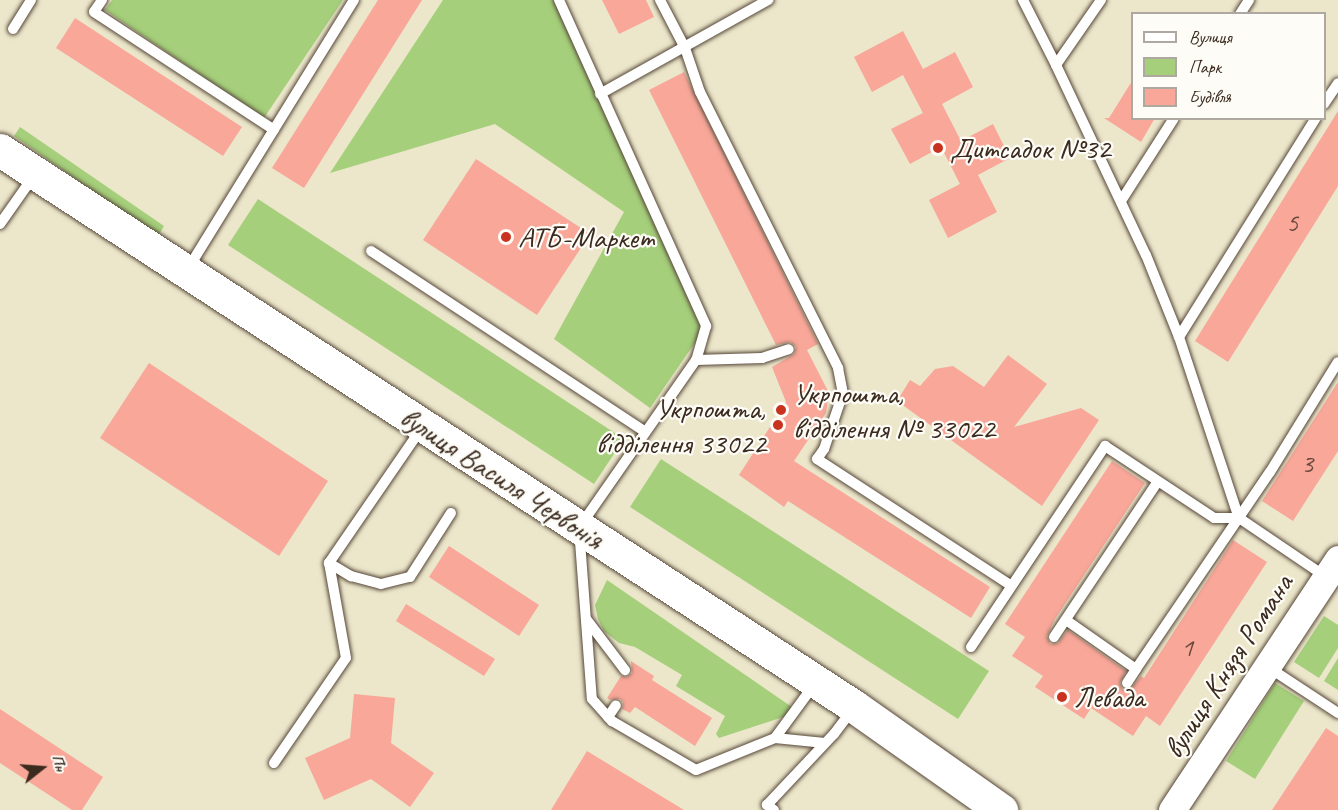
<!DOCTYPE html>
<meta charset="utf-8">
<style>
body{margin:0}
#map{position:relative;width:1338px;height:810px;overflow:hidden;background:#ece7cb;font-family:Caveat,sans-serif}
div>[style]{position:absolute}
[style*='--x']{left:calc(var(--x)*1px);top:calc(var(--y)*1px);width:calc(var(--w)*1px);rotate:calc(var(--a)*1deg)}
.green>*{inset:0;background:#a5cf7b}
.building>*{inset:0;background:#f8a799}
.roads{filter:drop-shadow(0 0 2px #564638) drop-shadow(0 0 2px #564638)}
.service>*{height:10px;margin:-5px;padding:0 5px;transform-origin:5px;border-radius:5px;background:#fff}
.tertiary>*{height:27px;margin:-13.5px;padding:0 13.5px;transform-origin:13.5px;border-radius:13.5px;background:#fff}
.primary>*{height:33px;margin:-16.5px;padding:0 16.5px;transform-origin:16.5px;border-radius:16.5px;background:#fff}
.dots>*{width:16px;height:16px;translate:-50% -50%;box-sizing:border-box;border:3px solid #fdfcf7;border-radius:50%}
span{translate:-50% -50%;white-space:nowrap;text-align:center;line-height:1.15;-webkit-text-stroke:4.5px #fdfcf7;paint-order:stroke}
.number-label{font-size:27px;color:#6a493d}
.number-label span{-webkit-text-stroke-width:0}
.poi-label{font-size:30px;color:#3b2a1e}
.left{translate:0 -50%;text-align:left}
.right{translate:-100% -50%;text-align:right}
.street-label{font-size:30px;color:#3b2a1e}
.legend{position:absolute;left:1131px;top:12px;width:195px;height:108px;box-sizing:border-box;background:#fdfcf7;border:2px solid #afa8a0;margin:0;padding:8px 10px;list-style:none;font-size:18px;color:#3b2a1e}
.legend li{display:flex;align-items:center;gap:12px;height:30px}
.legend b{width:30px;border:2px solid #afa8a0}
.north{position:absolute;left:12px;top:738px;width:60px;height:60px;-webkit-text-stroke:4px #fdfcf7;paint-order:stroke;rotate:73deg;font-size:16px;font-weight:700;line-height:24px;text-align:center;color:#3b2a1e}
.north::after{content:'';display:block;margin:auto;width:21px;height:27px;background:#3b2a1e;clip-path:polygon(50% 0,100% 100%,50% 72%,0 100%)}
</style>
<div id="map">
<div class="green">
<i style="clip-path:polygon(112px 0,343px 0,264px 118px,105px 10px)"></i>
<i style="clip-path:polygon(443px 0,554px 0,703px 331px,650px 408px,554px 339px,624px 212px,495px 124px,330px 173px)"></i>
<i style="clip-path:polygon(20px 127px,164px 226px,158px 236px,14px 136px)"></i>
<i style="clip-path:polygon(258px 199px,624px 439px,594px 484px,228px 245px)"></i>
<i style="clip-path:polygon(661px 459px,989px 671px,958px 719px,630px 507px)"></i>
<i style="clip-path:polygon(607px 580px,792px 707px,786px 716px,719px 738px,716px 734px,725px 716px,676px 686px,682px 675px,635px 647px,619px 643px,604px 631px,598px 619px,595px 605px)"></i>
<i style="clip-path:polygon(1324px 616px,1338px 625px,1338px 648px,1319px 678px,1294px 662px)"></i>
<i style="clip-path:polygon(1338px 658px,1338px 690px,1324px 681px)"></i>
<i style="clip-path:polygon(1275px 683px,1304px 701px,1255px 779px,1226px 761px)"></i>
</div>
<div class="building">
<i style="clip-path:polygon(378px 0,422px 0,304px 188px,272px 168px)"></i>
<i style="clip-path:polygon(602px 0,646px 0,654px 17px,619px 34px)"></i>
<i style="clip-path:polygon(75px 18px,242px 127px,223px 156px,56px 48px)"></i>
<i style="clip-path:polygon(903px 31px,923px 69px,955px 52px,973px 87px,942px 104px,961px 141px,993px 124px,1010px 158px,978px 175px,997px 212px,948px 238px,929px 200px,960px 184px,941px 147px,910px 164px,891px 129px,923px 113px,903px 75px,872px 92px,854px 57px)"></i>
<i style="clip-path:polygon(684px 72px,818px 344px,807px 350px,829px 393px,826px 413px,794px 461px,990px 587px,971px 618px,788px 501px,784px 507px,739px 475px,786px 402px,772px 367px,794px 354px,796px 347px,790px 342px,776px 345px,649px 90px)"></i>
<i style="clip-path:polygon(1132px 81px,1132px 118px,1155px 118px,1141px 142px,1104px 118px,1109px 118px)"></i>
<i style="clip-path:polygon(1338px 111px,1338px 186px,1228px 362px,1195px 341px)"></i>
<i style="clip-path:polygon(476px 159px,590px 234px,537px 315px,423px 240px)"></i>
<i style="clip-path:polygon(1008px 355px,1047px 384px,1014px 427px,1081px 408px,1099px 420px,1042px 506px,897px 401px,910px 380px,920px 386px,935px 369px,953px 366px,984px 387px)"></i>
<i style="clip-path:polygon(149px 363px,328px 481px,279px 556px,100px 438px)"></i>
<i style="clip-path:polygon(1338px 382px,1338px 451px,1293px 521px,1262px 501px)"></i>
<i style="clip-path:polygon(1112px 461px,1145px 483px,1055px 619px,1047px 636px,1050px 644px,1058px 643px,1068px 630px,1126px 671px,1120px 683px,1123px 690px,1130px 690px,1141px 676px,1144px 678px,1233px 540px,1267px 562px,1160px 726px,1146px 716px,1133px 736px,1091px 708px,1084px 719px,1035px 687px,1043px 676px,1012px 656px,1025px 637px,1005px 624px)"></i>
<i style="clip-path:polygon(449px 546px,539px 605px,519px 636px,429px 577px)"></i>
<i style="clip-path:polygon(406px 604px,495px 659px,484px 676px,396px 621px)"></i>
<i style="clip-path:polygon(631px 661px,654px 676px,652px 680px,712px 718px,695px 746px,635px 707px,630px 713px,622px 709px,623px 702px,620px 699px,610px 700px,607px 698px,621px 676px,627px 677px,632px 673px)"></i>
<i style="clip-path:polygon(354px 694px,395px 698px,391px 743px,434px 773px,410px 807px,371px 779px,324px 800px,305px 758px,350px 738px)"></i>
<i style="clip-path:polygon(0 709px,103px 777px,82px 810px,72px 810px,0 763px)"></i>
<i style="clip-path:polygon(1326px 728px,1338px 736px,1338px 810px,1272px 810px)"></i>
<i style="clip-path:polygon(587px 751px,684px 810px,551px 810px)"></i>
</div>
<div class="roads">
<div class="service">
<i style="--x:102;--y:0;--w:14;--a:124"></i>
<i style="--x:94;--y:12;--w:215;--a:33.2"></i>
<i style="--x:559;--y:0;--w:358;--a:65.7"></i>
<i style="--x:706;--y:326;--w:35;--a:106"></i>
<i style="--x:696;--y:360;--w:205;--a:124.9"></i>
<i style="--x:579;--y:528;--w:171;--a:85.7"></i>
<i style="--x:592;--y:699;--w:30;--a:48"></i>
<i style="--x:612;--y:721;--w:97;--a:30.3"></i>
<i style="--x:696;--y:770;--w:85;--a:-22.1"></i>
<i style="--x:775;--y:738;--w:50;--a:5.7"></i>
<i style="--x:660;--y:0;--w:54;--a:62.5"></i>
<i style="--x:685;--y:48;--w:46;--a:71.2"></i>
<i style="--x:700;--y:92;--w:309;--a:63.4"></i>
<i style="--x:838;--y:368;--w:25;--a:79"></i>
<i style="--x:843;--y:393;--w:59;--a:108.7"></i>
<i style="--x:824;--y:449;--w:12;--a:125"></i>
<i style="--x:817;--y:459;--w:230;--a:33.1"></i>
<i style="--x:1023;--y:0;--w:73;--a:63.1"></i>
<i style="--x:1101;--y:0;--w:79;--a:124.7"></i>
<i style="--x:1056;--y:65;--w:210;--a:64.7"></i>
<i style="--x:1146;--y:255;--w:88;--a:68.1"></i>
<i style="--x:1179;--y:337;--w:191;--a:71.7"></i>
<i style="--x:1239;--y:518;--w:105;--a:34.1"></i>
<i style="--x:1240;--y:14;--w:17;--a:-57"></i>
<i style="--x:13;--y:29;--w:34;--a:-58"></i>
<i style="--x:600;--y:94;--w:193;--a:-29.2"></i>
<i style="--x:1324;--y:104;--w:25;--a:-56"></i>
<i style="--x:1121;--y:201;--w:98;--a:-57.4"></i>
<i style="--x:0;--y:224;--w:57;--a:-54.9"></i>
<i style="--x:371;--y:251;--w:327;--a:33.4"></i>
<i style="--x:189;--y:267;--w:314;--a:-58.3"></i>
<i style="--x:1179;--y:337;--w:258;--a:-58"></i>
<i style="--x:696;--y:360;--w:66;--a:-1.7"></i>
<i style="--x:762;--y:358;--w:28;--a:-18"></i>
<i style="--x:421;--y:429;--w:163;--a:124.5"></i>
<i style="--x:329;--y:563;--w:26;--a:31"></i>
<i style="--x:351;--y:576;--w:31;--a:15"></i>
<i style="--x:381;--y:584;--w:30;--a:-14"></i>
<i style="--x:410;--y:577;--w:76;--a:-57.4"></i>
<i style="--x:587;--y:620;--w:63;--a:52.8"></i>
<i style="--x:1066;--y:620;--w:85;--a:35"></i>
<i style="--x:1136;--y:669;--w:238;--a:-55.8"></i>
<i style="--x:1270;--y:472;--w:129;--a:-58.3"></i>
<i style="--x:1054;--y:637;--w:187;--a:-56.3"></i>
<i style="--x:971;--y:647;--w:242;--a:-56.3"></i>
<i style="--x:1105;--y:446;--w:131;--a:33.4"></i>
<i style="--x:1214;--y:518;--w:25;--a:0"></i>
<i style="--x:1268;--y:667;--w:84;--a:33.3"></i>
<i style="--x:1127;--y:683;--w:17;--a:-57"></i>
<i style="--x:608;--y:717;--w:14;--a:-56"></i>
<i style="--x:775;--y:738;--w:66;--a:-53.7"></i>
<i style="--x:274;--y:763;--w:127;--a:-55.6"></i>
<i style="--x:346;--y:658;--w:97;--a:-100.1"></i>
<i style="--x:774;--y:810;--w:9;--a:-144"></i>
<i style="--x:767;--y:805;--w:98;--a:-46.7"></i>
<i style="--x:834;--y:734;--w:31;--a:-53"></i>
</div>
<div class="tertiary">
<i style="--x:1172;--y:810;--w:301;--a:-56.5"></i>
</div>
<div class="primary">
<i style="--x:0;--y:150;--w:1020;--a:33.08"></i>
<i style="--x:855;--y:707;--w:179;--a:35.2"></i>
</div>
</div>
<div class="dots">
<i style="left:938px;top:148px;background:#c8321e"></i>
<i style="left:506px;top:237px;background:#c8321e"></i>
<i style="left:781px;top:410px;background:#c8321e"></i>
<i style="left:778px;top:425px;background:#c8321e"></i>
<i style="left:1062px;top:697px;background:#c8321e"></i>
</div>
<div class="number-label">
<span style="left:1292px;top:223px">5</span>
<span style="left:1307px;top:464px">3</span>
<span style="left:1187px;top:648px">1</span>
</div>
<div class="poi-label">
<span class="left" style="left:950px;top:148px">Дитсадок №32</span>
<span class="left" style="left:518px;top:237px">АТБ-Маркет</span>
<span class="left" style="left:793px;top:410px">Укрпошта,<br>відділення № 33022</span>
<span class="right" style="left:766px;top:425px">Укрпошта,<br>відділення 33022</span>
<span class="left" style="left:1074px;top:697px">Левада</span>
</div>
<div class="street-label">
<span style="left:502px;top:478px;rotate:33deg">вулиця Василя Червонія</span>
<span style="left:1228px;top:666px;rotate:-57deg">вулиця Князя Романа</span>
</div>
<ul class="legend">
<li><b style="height:8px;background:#fff"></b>Вулиця</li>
<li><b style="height:16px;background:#a5cf7b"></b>Парк</li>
<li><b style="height:16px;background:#f8a799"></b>Будівля</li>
</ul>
<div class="north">Пн</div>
</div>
